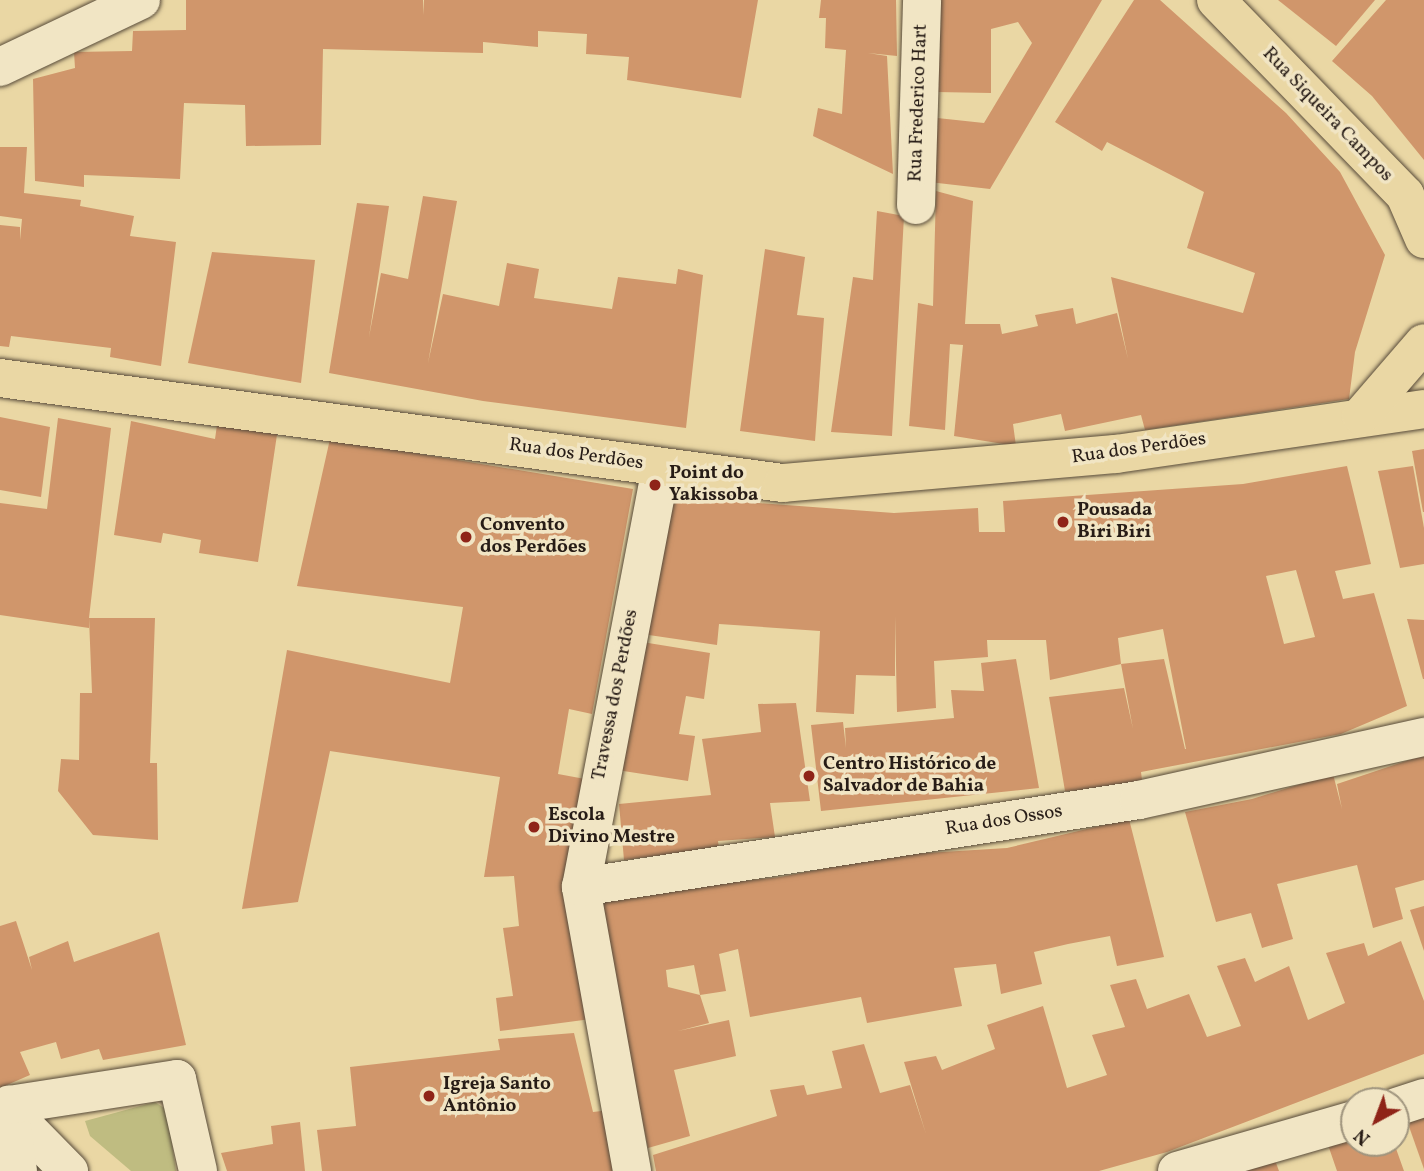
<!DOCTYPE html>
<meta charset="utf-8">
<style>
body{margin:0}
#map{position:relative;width:1424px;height:1171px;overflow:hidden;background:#ead7a4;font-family:Vollkorn,serif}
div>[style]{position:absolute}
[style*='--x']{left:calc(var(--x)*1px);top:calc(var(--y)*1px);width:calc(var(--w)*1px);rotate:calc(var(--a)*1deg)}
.green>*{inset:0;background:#bfbc81}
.building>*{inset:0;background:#d0966b}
.roads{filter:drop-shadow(0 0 2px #584b3a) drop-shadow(0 0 2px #584b3a)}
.minor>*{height:38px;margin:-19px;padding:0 19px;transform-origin:19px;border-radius:19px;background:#f1e5c4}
.major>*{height:38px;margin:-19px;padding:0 19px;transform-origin:19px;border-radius:19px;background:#ead7a4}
.dots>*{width:19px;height:19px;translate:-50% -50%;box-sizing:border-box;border:4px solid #f1e5c4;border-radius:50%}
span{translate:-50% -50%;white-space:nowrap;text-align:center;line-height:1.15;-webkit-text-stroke:7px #f1e5c4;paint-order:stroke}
.street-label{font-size:19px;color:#271c16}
.poi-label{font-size:19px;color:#271c16;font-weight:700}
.left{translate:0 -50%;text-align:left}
.north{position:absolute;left:1340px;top:1087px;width:70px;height:70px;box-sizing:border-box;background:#f1e5c4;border:2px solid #a0957e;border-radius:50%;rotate:221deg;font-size:19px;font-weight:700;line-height:28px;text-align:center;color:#271c16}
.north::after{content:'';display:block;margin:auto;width:24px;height:32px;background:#8f2418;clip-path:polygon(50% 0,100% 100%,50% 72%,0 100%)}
</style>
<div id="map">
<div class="green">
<i style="clip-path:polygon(155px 1102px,167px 1110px,176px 1171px,131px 1171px,90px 1136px,85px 1121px)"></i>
</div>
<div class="building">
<i style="clip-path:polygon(186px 0,423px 0,423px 15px,424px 0,758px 0,741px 98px,627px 80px,629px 57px,586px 54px,587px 34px,538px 31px,538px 47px,483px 42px,483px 53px,323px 49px,321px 145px,246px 146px,245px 105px,184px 103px,180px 179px,84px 175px,84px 187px,35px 181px,33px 79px,75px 68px,74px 52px,132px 51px,133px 31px,186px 30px)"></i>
<i style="clip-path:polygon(821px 0,896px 0,897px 56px,868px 53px,887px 56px,893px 174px,813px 136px,818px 108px,842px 114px,846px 50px,825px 48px,826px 18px,819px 18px)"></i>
<i style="clip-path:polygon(930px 0,1102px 0,990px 189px,929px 182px,928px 117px,984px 123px,1032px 43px,1018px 22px,991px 29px,991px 93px,936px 92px)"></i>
<i style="clip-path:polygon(1134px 0,1160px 0,1286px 113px,1340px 172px,1385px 255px,1355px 352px,1349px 399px,1145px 430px,1141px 415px,1065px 431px,1061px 414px,1013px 424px,1016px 446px,954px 436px,963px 345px,950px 344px,945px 430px,909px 426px,918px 303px,933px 306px,936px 191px,973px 201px,965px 324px,1000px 324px,1002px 334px,1038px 326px,1035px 315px,1073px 308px,1076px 324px,1117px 313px,1128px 359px,1111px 277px,1243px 313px,1255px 273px,1187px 248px,1204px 192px,1107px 142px,1102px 151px,1055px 122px)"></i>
<i style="clip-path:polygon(1278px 0,1375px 0,1336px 46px)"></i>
<i style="clip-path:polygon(1386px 0,1424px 0,1424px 160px,1372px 96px,1332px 61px)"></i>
<i style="clip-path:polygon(0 147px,27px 147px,24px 193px,81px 200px,80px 206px,134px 216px,130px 236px,176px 242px,161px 366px,110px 357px,111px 348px,11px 336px,9px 347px,0 346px,0 225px,20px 227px,20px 240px,22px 219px,0 216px)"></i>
<i style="clip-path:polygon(423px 196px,457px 201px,428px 363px,443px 294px,499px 306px,507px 263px,539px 269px,534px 298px,612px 309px,618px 277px,676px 284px,678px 269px,703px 275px,686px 428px,483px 401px,329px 373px,357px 203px,389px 206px,369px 337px,381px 273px,408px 279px)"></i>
<i style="clip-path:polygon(877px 211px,904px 216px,892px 436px,831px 432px,853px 277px,873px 280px)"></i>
<i style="clip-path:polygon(765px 249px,805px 257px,797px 315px,824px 318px,815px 441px,740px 431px)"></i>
<i style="clip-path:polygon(212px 252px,315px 260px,301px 383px,188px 363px)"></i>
<i style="clip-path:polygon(0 417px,50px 427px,41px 497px,0 490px)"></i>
<i style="clip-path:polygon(58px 418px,111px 428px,89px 618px,155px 618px,150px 763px,157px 763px,158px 840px,93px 835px,58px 791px,61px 759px,79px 760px,80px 693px,92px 693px,89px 618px,89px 628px,0 615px,0 503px,47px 509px)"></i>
<i style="clip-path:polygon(218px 418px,278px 428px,258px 562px,199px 553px,201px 540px,163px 533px,161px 543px,114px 535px,131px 421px,215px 439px)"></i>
<i style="clip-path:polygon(330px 439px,633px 489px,592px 714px,569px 709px,558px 774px,585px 779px,591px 1019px,500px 1031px,496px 998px,513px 996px,503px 928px,519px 926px,514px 876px,484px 877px,500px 777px,330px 751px,298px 902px,242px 909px,287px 650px,450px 683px,463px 607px,297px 586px)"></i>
<i style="clip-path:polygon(1424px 449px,1424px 512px,1423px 512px,1412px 451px)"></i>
<i style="clip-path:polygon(evenodd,1347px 466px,1371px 564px,1335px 571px,1343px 599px,1374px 593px,1407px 706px,1341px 734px,1141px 772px,1143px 788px,1065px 791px,1049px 697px,1124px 688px,1133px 729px,1121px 664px,1050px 680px,1046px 640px,987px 640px,988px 657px,934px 661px,936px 708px,897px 712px,895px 616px,895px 676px,856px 675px,854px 714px,816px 712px,820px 631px,719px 624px,717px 645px,642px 634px,667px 487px,731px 501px,894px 513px,978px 508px,979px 532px,1005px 532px,1003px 501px,1243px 484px,1347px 466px,1296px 570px,1315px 637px,1284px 644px,1266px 576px,1296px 570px,1347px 466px,1163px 629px,1186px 749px,1185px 749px,1164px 659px,1121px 664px,1118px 638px,1163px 629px)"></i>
<i style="clip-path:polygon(1413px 466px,1424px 528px,1424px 564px,1400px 568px,1378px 471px)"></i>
<i style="clip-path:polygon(1407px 619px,1424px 620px,1424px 679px,1423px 679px)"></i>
<i style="clip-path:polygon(636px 641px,710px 653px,704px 699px,686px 696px,679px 734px,695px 736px,688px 781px,617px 770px)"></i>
<i style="clip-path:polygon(1016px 659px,1039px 788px,821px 811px,811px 725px,843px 722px,846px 748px,845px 728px,954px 718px,951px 690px,984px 691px,981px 663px)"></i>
<i style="clip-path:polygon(796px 703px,810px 801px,770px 803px,775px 837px,718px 841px,719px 848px,624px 860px,619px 804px,711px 795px,702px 739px,761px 732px,758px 704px)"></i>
<i style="clip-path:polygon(1424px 755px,1424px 880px,1395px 888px,1403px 919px,1373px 928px,1357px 865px,1277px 884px,1293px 939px,1262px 948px,1251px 913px,1216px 922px,1185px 812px,1252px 799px,1333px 774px,1342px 809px,1337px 784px)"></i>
<i style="clip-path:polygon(1129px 819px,1164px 957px,1117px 966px,1110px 936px,1068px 944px,1034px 952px,1042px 984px,1001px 994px,996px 964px,954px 968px,962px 1006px,867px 1023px,861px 997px,750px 1017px,738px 949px,719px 954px,726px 991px,700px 995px,694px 965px,666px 970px,668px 987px,700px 995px,709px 1023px,678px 1031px,729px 1020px,736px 1056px,674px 1070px,690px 1136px,648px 1148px,597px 897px,780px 877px,894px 855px,1007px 848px)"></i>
<i style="clip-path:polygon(1424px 906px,1424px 951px,1410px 910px)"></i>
<i style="clip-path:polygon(16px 921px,32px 970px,29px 957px,68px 941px,74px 962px,159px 932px,186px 1045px,103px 1060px,99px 1049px,61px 1059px,56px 1042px,20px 1052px,30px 1075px,0 1088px,0 926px)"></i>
<i style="clip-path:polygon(1401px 941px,1424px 1001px,1424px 1054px,1167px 1152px,1099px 1171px,656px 1171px,653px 1155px,777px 1116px,770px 1090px,804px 1085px,807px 1095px,842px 1088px,832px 1051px,864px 1044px,880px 1093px,910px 1085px,926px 1134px,904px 1062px,936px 1056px,942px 1070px,995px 1049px,987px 1025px,1043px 1006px,1067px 1088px,1107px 1075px,1092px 1035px,1125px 1027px,1110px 985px,1136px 979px,1147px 1009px,1189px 994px,1207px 1037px,1241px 1026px,1217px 966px,1245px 958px,1255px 982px,1289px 966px,1308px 1020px,1345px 1003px,1326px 953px,1364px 943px,1368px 956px)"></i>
<i style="clip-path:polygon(574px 1033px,593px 1112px,610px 1110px,621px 1171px,322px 1171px,317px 1130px,356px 1126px,350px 1067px,500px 1050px,498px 1039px)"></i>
<i style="clip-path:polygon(1424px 1112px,1424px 1169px,1406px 1118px)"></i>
<i style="clip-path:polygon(300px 1122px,305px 1171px,227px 1171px,221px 1153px,273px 1144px,271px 1126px)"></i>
<i style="clip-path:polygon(1354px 1134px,1354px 1143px,1394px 1143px,1404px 1171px,1337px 1171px,1327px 1142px)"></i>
<i style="clip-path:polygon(1273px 1155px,1279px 1171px,1217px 1171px)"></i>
</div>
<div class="roads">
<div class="minor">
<i style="--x:0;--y:67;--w:156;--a:-25.4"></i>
<i style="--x:916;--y:205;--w:205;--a:-88.3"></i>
<i style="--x:581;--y:887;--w:565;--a:-8.86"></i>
<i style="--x:1139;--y:800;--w:292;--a:-12.5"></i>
<i style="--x:6;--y:1107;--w:90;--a:45.5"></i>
<i style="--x:1396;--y:1107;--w:29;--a:-18"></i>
<i style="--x:18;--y:1171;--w:67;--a:-97.8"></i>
<i style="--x:9;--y:1105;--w:170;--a:-8.8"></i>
<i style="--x:177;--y:1079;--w:94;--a:77.1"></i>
<i style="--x:632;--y:1171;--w:289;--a:-100.2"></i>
<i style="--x:581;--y:887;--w:427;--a:-79.2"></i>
<i style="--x:1177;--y:1171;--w:184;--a:-16.1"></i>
</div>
<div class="major">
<i style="--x:1216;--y:0;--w:272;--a:45.9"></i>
<i style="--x:1405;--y:195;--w:48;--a:66.6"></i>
<i style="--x:0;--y:378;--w:790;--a:7.64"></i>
<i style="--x:783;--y:483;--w:334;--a:-5"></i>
<i style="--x:1116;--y:454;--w:311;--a:-8.3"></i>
<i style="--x:1361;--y:416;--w:96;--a:-49.2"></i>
</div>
</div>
<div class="dots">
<i style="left:655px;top:485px;background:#8f2418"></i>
<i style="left:1063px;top:522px;background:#8f2418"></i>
<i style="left:466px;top:537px;background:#8f2418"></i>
<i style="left:809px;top:776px;background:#8f2418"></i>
<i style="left:534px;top:827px;background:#8f2418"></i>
<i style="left:429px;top:1096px;background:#8f2418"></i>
</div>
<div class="street-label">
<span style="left:919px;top:103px;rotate:-88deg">Rua Frederico Hart</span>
<span style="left:1327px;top:115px;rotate:46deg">Rua Siqueira Campos</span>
<span style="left:1139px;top:449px;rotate:-8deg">Rua dos Perdões</span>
<span style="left:576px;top:455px;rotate:8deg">Rua dos Perdões</span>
<span style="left:616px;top:695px;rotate:-79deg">Travessa dos Perdões</span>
<span style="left:1004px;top:821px;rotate:-9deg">Rua dos Ossos</span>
</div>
<div class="poi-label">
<span class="left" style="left:669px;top:485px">Point do<br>Yakissoba</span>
<span class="left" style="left:1077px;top:522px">Pousada<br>Biri Biri</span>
<span class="left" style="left:480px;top:537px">Convento<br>dos Perdões</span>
<span class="left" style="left:823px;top:776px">Centro Histórico de<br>Salvador de Bahia</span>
<span class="left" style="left:548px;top:827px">Escola<br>Divino Mestre</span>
<span class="left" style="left:443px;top:1096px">Igreja Santo<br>Antônio</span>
</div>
<div class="north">N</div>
</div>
